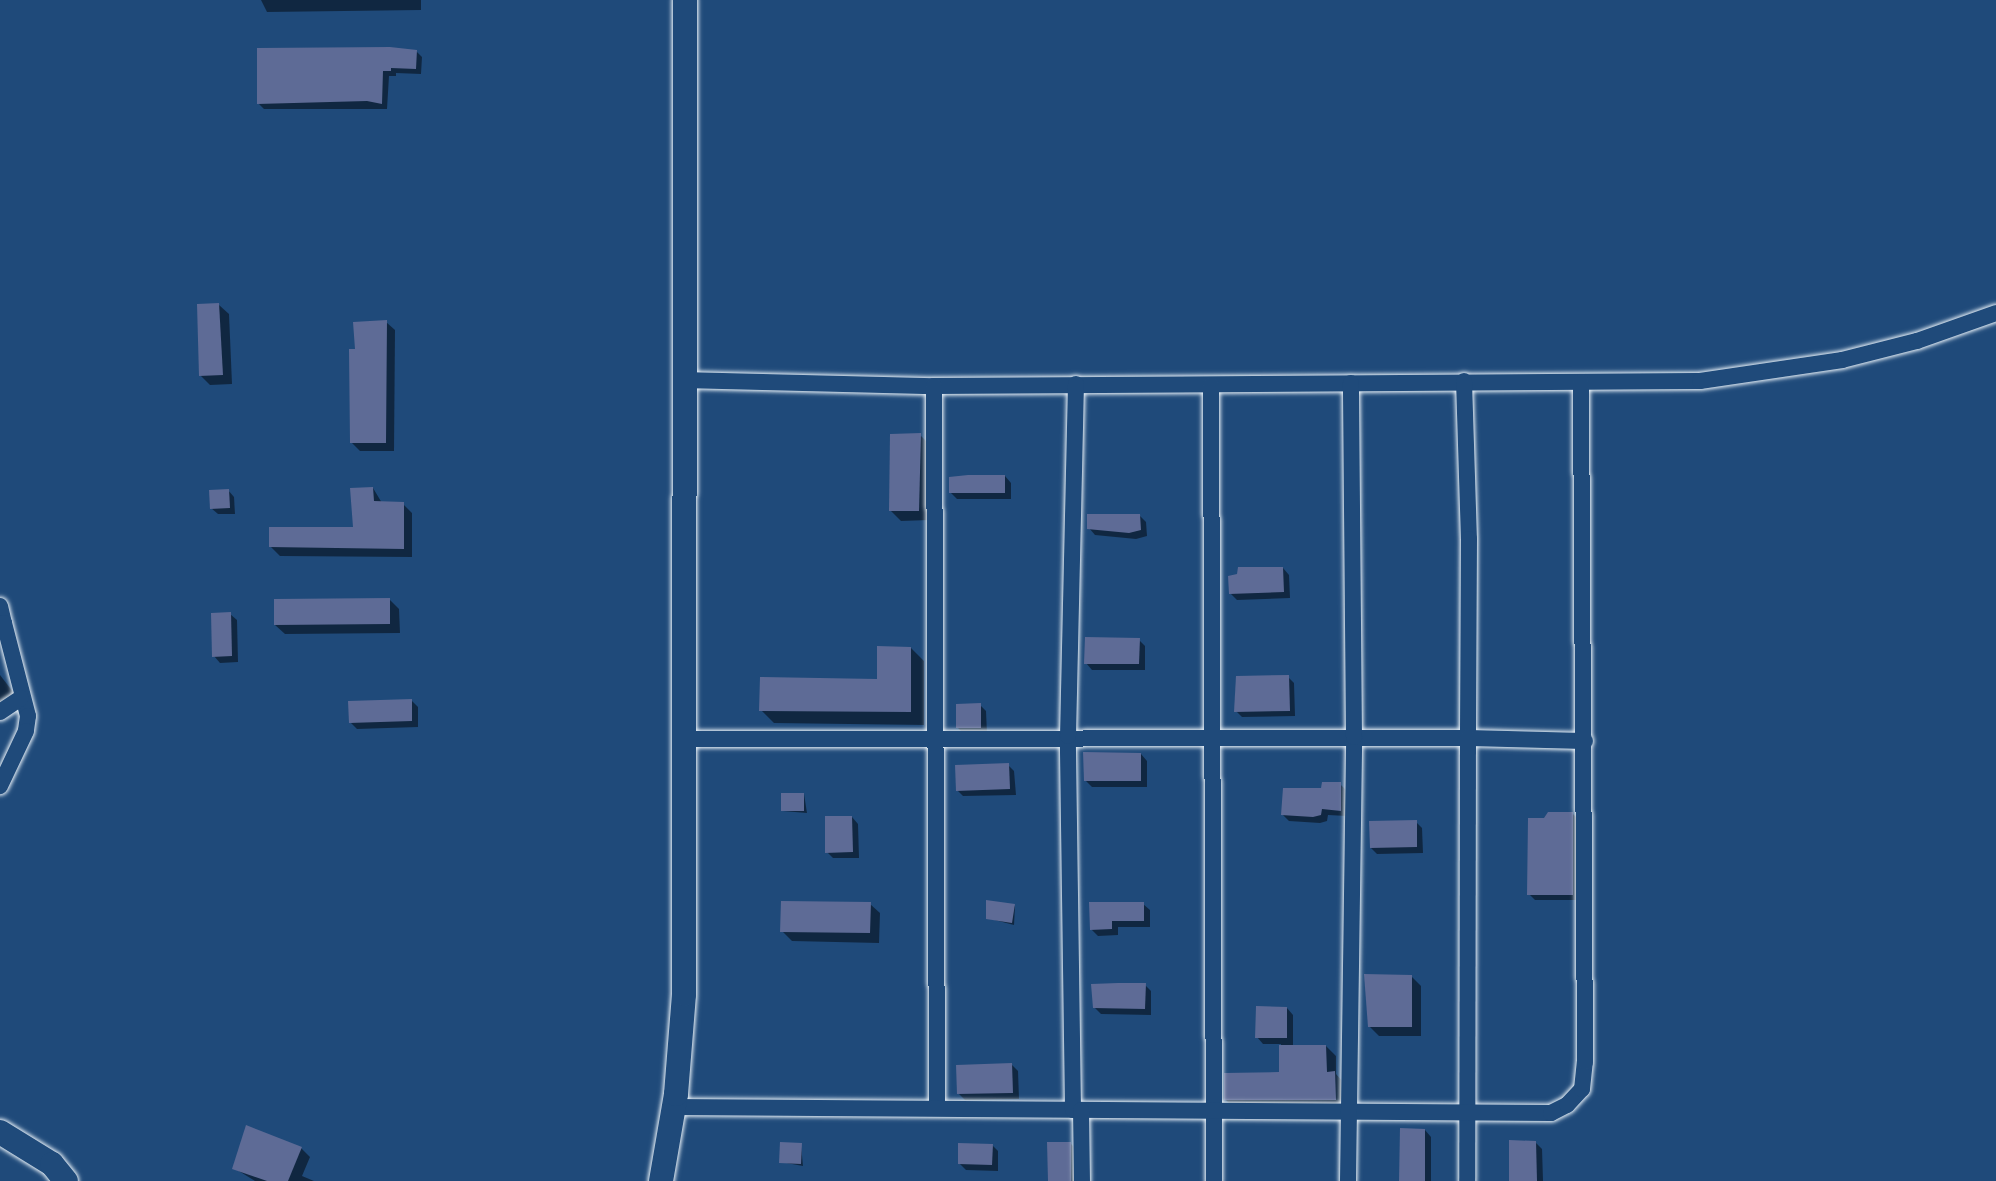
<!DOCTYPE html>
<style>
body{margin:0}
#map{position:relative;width:1996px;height:1181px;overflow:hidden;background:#1f4a7a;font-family:"Gochi Hand",sans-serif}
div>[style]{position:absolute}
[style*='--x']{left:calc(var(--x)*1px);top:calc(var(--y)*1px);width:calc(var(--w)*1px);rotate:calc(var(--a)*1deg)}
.shadow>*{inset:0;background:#0007}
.building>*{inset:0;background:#5e6b96}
.roads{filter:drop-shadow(0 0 2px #e8f1f8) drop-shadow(0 0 2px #e8f1f8)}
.minor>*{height:16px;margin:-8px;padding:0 8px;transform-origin:8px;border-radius:8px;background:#1f4a7a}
.secondary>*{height:24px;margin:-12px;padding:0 12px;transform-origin:12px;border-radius:12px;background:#1f4a7a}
span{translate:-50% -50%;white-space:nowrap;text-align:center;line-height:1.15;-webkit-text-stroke:6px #1f4a7a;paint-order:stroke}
</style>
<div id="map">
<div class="shadow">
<i style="clip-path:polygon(261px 0,421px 0,421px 10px,267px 12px)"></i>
<i style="clip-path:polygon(416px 51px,422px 57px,421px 74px,396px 73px,396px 76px,389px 76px,387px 109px,264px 109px,259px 104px)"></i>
<i style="clip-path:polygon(219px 305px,229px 314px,232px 384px,210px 385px,200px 375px)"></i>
<i style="clip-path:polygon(386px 322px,395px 330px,394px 451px,360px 451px,352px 443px,357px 350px)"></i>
<i style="clip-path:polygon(920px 435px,930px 445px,929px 520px,901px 521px,891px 511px)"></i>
<i style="clip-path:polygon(1005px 476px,1011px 483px,1011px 499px,957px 499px,951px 493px)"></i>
<i style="clip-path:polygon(373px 488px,382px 503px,403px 504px,412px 513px,412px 557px,280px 556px,271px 547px,354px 528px)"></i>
<i style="clip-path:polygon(228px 490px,234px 497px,235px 514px,218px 514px,211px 508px)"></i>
<i style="clip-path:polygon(1140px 516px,1146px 522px,1147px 536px,1136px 539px,1095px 535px,1089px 528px)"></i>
<i style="clip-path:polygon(1283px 568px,1289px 575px,1290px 598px,1237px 600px,1231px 594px)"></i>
<i style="clip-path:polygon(389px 599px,399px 609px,400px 633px,285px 634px,275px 625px)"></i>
<i style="clip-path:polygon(230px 614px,237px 620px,238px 662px,220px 663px,214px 656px)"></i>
<i style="clip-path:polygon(1139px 640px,1145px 646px,1145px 670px,1092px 670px,1086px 663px)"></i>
<i style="clip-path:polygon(911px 648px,924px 661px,924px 725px,774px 723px,761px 710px,878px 680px)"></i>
<i style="clip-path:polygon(0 675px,17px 697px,0 709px)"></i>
<i style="clip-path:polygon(1288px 677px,1294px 683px,1295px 716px,1242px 717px,1236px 711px)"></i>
<i style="clip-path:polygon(411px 700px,418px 707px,418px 727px,357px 729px,351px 723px)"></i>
<i style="clip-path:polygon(980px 705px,986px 711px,987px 734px,964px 734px,958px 728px)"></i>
<i style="clip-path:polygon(1141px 754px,1147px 761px,1147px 787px,1092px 787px,1086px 781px)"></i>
<i style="clip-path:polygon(1008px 765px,1014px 771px,1016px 795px,963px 796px,957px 790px)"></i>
<i style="clip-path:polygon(1340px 784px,1346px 790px,1347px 816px,1328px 815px,1327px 821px,1320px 823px,1289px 821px,1283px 815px,1322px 789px)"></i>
<i style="clip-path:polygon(804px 794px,807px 813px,783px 811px)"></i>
<i style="clip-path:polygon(1572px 813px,1579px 820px,1579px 900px,1535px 900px,1529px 894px,1545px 819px)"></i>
<i style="clip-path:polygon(852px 817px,858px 824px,859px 858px,833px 858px,827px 852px)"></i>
<i style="clip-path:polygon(1416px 822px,1422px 828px,1423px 853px,1377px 854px,1371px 848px)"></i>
<i style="clip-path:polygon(870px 904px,880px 913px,879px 943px,792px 941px,782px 931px)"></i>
<i style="clip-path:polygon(1143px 904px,1150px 910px,1150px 927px,1118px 927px,1118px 935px,1098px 936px,1091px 929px)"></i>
<i style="clip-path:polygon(1015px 906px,1014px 925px,987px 918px)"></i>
<i style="clip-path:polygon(1411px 976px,1421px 986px,1421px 1036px,1379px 1036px,1369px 1026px)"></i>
<i style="clip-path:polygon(1145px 985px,1151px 991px,1151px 1015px,1101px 1014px,1094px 1007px)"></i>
<i style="clip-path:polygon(1287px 1008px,1293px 1015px,1293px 1046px,1326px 1046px,1336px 1056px,1336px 1074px,1344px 1083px,1345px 1109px,1236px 1110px,1226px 1100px,1281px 1074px,1281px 1044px,1263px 1044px,1257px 1037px)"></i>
<i style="clip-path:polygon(1011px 1064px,1018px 1071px,1019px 1099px,965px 1100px,959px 1094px)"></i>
<i style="clip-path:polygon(1425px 1130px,1431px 1137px,1431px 1181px,1400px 1181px)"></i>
<i style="clip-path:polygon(1535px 1142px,1542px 1149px,1543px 1181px,1511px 1181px)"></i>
<i style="clip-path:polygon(1070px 1143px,1077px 1150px,1077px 1181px,1050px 1181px)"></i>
<i style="clip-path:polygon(801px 1145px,803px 1166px,781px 1162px)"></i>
<i style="clip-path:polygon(992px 1145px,998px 1151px,998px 1171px,966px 1170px,959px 1163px)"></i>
<i style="clip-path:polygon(301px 1148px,310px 1157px,302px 1176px,314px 1181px,255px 1181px,234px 1168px)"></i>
</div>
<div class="building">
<i style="clip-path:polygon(390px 47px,417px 50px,416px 69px,391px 68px,391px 71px,383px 71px,382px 104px,367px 101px,257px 104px,257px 48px)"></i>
<i style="clip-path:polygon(219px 303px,223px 375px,199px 376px,197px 304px)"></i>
<i style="clip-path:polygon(387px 320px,386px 443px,350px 443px,349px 349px,355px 349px,353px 322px)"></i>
<i style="clip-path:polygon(921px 433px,919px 511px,889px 511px,890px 434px)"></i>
<i style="clip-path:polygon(968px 475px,1005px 475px,1005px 493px,949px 493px,949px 477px)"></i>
<i style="clip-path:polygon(373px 487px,374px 501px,404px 502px,404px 549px,269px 547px,269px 527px,353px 527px,350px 488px)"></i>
<i style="clip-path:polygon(229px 489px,230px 508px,210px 509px,209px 490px)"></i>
<i style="clip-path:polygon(1087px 514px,1140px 514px,1141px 530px,1129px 533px,1087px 529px)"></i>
<i style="clip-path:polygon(1238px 567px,1283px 567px,1284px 592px,1229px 594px,1228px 576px,1237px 574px)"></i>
<i style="clip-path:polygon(390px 598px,390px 624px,274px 625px,274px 599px)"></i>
<i style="clip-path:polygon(231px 612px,232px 656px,212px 657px,211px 613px)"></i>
<i style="clip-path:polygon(1085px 637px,1140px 638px,1139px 664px,1084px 664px)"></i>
<i style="clip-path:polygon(877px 646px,911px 647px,911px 712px,759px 711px,760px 677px,877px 679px)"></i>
<i style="clip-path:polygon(1289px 675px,1290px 711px,1234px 712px,1236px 676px)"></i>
<i style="clip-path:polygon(412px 699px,412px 721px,349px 723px,348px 701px)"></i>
<i style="clip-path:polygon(981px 703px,981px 728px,956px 728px,956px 704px)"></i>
<i style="clip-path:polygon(1083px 752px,1141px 753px,1141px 781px,1084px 781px)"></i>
<i style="clip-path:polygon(1009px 763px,1010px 789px,956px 791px,955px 765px)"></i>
<i style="clip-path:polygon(1322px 782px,1341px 782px,1341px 811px,1322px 809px,1321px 815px,1313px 817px,1281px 815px,1283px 788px,1321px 788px)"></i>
<i style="clip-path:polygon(781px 793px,804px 793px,804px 811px,781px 811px)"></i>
<i style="clip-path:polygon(1548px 812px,1573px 812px,1573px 895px,1527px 895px,1528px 818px,1544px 818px)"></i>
<i style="clip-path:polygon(825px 816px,852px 816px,853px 852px,825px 853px)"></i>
<i style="clip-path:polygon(1417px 820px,1417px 847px,1370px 848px,1369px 821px)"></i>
<i style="clip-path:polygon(986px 900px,1015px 904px,1012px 923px,986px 919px)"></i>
<i style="clip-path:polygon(781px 901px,871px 902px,870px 933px,780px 932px)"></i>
<i style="clip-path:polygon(1089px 902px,1144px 902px,1144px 921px,1112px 921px,1112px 929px,1090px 930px)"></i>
<i style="clip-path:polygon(1364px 974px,1412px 975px,1412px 1027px,1368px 1027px)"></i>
<i style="clip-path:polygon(1118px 983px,1146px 983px,1145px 1009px,1093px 1008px,1091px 984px)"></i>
<i style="clip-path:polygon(1256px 1006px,1287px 1007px,1287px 1038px,1255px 1038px)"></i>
<i style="clip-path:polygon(1279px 1045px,1326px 1045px,1327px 1072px,1335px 1071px,1336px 1100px,1224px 1100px,1224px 1073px,1279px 1072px)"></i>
<i style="clip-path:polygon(1012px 1063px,1013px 1093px,957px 1094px,956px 1065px)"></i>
<i style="clip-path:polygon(246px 1125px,302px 1147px,288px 1181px,267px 1181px,232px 1169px)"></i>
<i style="clip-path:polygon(1400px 1128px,1425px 1129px,1425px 1181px,1399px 1181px)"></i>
<i style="clip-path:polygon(1509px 1140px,1536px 1141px,1537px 1181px,1509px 1181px)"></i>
<i style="clip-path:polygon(780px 1142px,802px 1143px,801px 1164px,779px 1163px)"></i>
<i style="clip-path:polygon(1047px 1142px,1071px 1142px,1071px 1181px,1048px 1181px)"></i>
<i style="clip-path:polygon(958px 1143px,993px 1144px,992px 1165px,958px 1164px)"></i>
</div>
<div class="roads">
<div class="minor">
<i style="--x:682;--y:380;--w:252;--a:1.4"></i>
<i style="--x:934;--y:386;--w:766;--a:-0.37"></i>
<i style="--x:1700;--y:381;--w:144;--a:-8.4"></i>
<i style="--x:1842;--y:360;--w:77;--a:-14.2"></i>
<i style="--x:1917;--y:341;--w:84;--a:-19.5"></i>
<i style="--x:1464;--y:381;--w:158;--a:88.2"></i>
<i style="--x:1469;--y:539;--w:199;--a:90.3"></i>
<i style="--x:1468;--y:738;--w:117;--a:1.5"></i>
<i style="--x:1211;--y:385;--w:796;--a:89.78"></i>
<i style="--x:934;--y:386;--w:722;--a:89.76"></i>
<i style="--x:0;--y:606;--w:17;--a:77"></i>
<i style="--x:0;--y:626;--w:5;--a:-37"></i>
<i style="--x:4;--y:623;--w:96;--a:75.5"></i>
<i style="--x:28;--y:716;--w:15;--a:98"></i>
<i style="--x:26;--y:731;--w:61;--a:115.3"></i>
<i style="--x:0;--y:712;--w:25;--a:-34"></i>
<i style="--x:682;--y:739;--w:786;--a:-0.07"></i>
<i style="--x:1468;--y:738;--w:443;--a:90.1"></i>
<i style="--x:674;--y:1107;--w:877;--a:0.39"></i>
<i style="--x:1551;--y:1113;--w:18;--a:-27"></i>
<i style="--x:1567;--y:1105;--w:22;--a:-47"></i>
<i style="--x:1582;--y:1089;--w:27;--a:-84"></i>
<i style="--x:1585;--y:1062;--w:680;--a:-90.34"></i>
<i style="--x:1073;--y:1110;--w:374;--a:-90.8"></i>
<i style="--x:1068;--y:736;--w:352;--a:-88.7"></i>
<i style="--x:1081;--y:1110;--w:71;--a:89.2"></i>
<i style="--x:1348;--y:1181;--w:444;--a:-89.2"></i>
<i style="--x:1354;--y:737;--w:354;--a:-90.5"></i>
</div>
<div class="secondary">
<i style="--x:0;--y:1132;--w:61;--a:31.6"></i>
<i style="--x:52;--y:1164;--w:22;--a:51"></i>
<i style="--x:661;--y:1181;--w:88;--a:-80.2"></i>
<i style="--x:676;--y:1094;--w:100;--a:-85.4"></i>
<i style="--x:684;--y:994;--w:994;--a:-89.94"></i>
</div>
</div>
</div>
